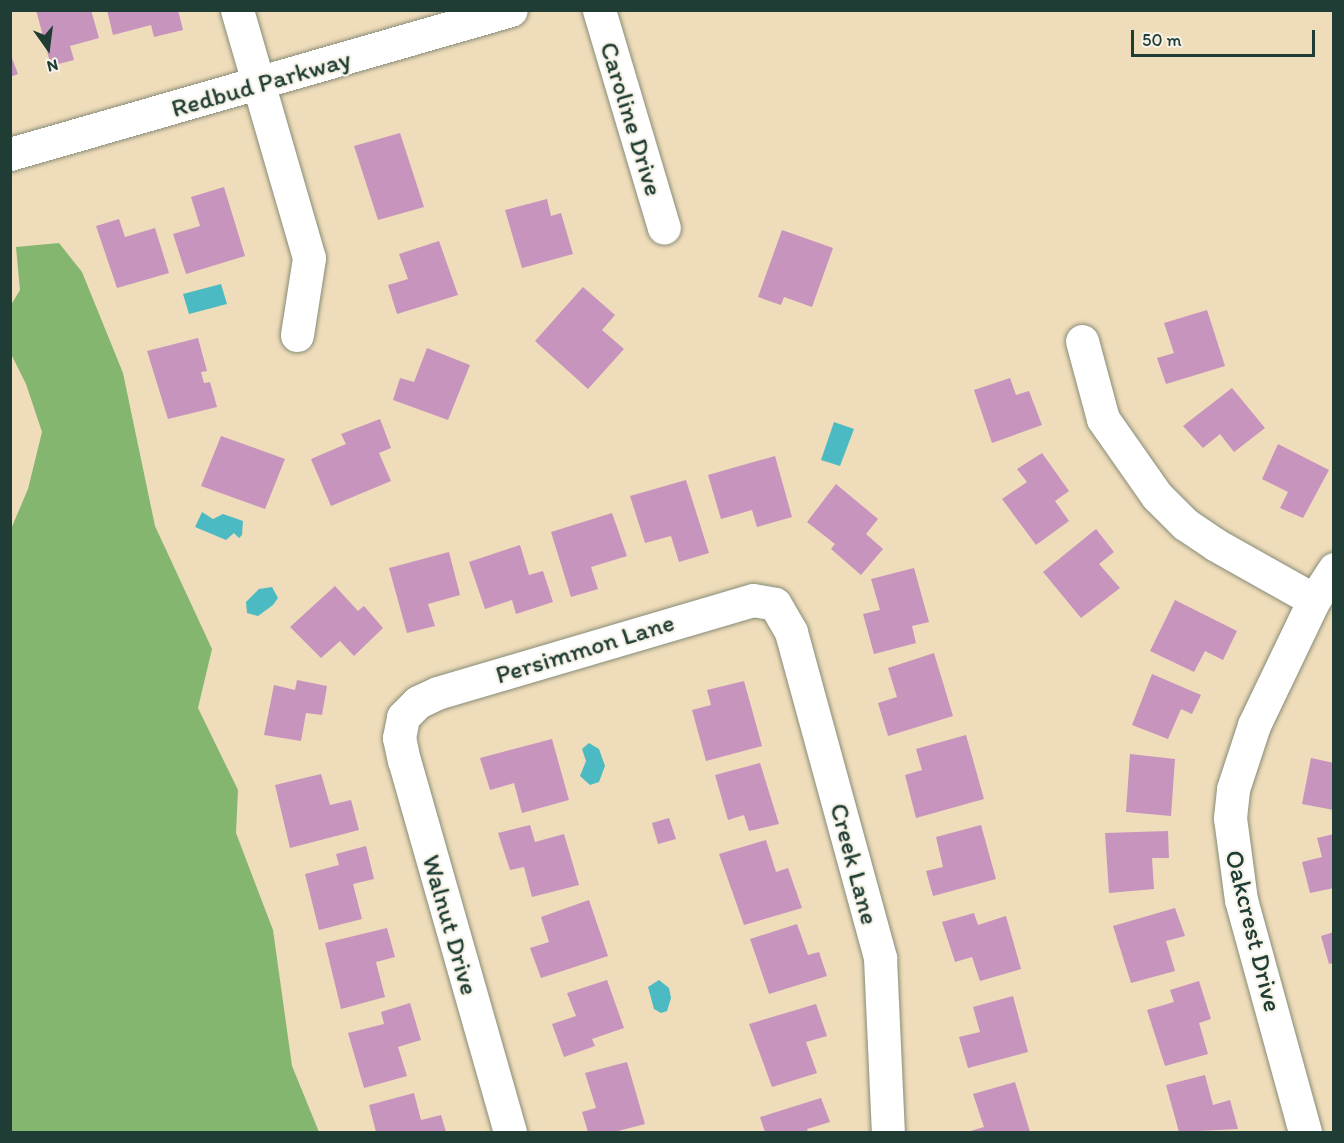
<!DOCTYPE html>
<style>
body{margin:0}
#map{position:relative;width:1344px;height:1143px;overflow:hidden;background:#efdcba;font-family:Itim,sans-serif}
div>[style]{position:absolute}
[style*='--x']{left:calc(var(--x)*1px);top:calc(var(--y)*1px);width:calc(var(--w)*1px);rotate:calc(var(--a)*1deg)}
.forest>*{inset:0;background:#84b670}
.water>*{inset:0;background:#4cbac2}
.building>*{inset:0;background:#c794bd}
.roads{filter:drop-shadow(0 0 2px #878c77) drop-shadow(0 0 2px #878c77)}
.minor>*{height:33px;margin:-16.5px;padding:0 16.5px;transform-origin:16.5px;border-radius:16.5px;background:#fff}
span{translate:-50% -50%;white-space:nowrap;text-align:center;line-height:1.15;-webkit-text-stroke:4.5px #f7f3e8;paint-order:stroke}
.street-label{font-size:26px;color:#1f3d34}
.frame{position:absolute;inset:0;border:12px solid #1f3d34;pointer-events:none}
.north{position:absolute;left:18px;top:18px;width:60px;height:60px;-webkit-text-stroke:4px #f7f3e8;paint-order:stroke;rotate:166deg;font-size:16px;font-weight:700;line-height:24px;text-align:center;color:#1f3d34}
.north::after{content:'';display:block;margin:auto;width:21px;height:27px;background:#1f3d34;clip-path:polygon(50% 0,100% 100%,50% 72%,0 100%)}
.scale{position:absolute;left:1131px;top:30px;width:184px;height:27px;box-sizing:border-box;border:3px solid #1f3d34;border-top:0;padding-left:8px;font-size:18px;line-height:21px;white-space:nowrap;color:#1f3d34;-webkit-text-stroke:4px #f7f3e8;paint-order:stroke}
</style>
<div id="map">
<div class="forest">
<i style="clip-path:polygon(59px 243px,82px 272px,123px 373px,155px 526px,212px 649px,198px 708px,238px 790px,236px 833px,273px 930px,292px 1066px,319px 1132px,11px 1132px,11px 529px,28px 489px,42px 432px,26px 384px,11px 354px,11px 305px,20px 290px,16px 247px)"></i>
</div>
<div class="water">
<i style="clip-path:polygon(221px 284px,227px 304px,189px 314px,183px 294px)"></i>
<i style="clip-path:polygon(834px 422px,854px 429px,840px 466px,821px 460px)"></i>
<i style="clip-path:polygon(202px 512px,213px 519px,223px 514px,243px 521px,242px 535px,239px 538px,234px 533px,226px 540px,195px 527px)"></i>
<i style="clip-path:polygon(272px 587px,278px 598px,273px 605px,258px 616px,247px 613px,246px 602px,259px 589px)"></i>
<i style="clip-path:polygon(589px 743px,599px 749px,605px 766px,599px 782px,590px 785px,580px 776px,586px 761px,582px 749px)"></i>
<i style="clip-path:polygon(659px 980px,669px 988px,671px 998px,667px 1011px,661px 1013px,654px 1009px,648px 987px)"></i>
</div>
<div class="building">
<i style="clip-path:polygon(36px 10px,91px 10px,99px 38px,70px 46px,74px 60px,51px 66px)"></i>
<i style="clip-path:polygon(107px 10px,178px 10px,183px 30px,154px 37px,151px 25px,113px 35px)"></i>
<i style="clip-path:polygon(10px 53px,18px 74px,10px 77px)"></i>
<i style="clip-path:polygon(400px 133px,424px 207px,378px 220px,354px 146px)"></i>
<i style="clip-path:polygon(224px 187px,245px 256px,186px 274px,173px 234px,200px 226px,191px 197px)"></i>
<i style="clip-path:polygon(547px 199px,551px 216px,561px 213px,573px 254px,522px 268px,505px 210px)"></i>
<i style="clip-path:polygon(119px 219px,125px 237px,155px 228px,169px 273px,117px 288px,96px 226px)"></i>
<i style="clip-path:polygon(782px 230px,833px 248px,812px 307px,784px 297px,781px 305px,758px 297px)"></i>
<i style="clip-path:polygon(439px 241px,458px 295px,397px 314px,388px 285px,408px 279px,399px 254px)"></i>
<i style="clip-path:polygon(583px 287px,615px 315px,602px 330px,624px 349px,588px 389px,535px 341px)"></i>
<i style="clip-path:polygon(1207px 310px,1225px 366px,1166px 384px,1157px 358px,1174px 353px,1164px 323px)"></i>
<i style="clip-path:polygon(198px 338px,207px 371px,201px 372px,204px 383px,210px 382px,217px 407px,168px 419px,147px 351px)"></i>
<i style="clip-path:polygon(427px 348px,470px 365px,448px 420px,393px 400px,400px 378px,414px 382px)"></i>
<i style="clip-path:polygon(1010px 378px,1016px 395px,1029px 391px,1042px 425px,992px 443px,974px 390px)"></i>
<i style="clip-path:polygon(1232px 388px,1265px 428px,1234px 452px,1220px 434px,1203px 448px,1183px 426px)"></i>
<i style="clip-path:polygon(380px 419px,391px 448px,379px 453px,391px 481px,331px 506px,311px 459px,346px 444px,341px 434px)"></i>
<i style="clip-path:polygon(221px 436px,285px 459px,265px 509px,201px 486px)"></i>
<i style="clip-path:polygon(1278px 444px,1329px 470px,1303px 518px,1280px 508px,1288px 492px,1262px 479px)"></i>
<i style="clip-path:polygon(1042px 453px,1069px 491px,1055px 501px,1069px 521px,1036px 545px,1002px 499px,1027px 482px,1017px 469px)"></i>
<i style="clip-path:polygon(775px 456px,792px 517px,757px 527px,752px 510px,721px 519px,708px 475px)"></i>
<i style="clip-path:polygon(686px 480px,709px 553px,679px 562px,671px 536px,645px 543px,630px 496px)"></i>
<i style="clip-path:polygon(836px 484px,878px 519px,866px 534px,883px 549px,861px 575px,831px 549px,835px 544px,807px 522px)"></i>
<i style="clip-path:polygon(612px 513px,627px 556px,591px 567px,598px 589px,571px 597px,551px 532px)"></i>
<i style="clip-path:polygon(1096px 529px,1114px 552px,1099px 564px,1120px 588px,1081px 618px,1043px 572px)"></i>
<i style="clip-path:polygon(520px 545px,529px 575px,543px 571px,553px 602px,516px 614px,512px 600px,485px 609px,469px 562px)"></i>
<i style="clip-path:polygon(449px 552px,460px 595px,428px 604px,435px 626px,407px 633px,389px 568px)"></i>
<i style="clip-path:polygon(914px 568px,929px 622px,912px 626px,916px 643px,874px 654px,863px 614px,880px 610px,871px 579px)"></i>
<i style="clip-path:polygon(335px 586px,358px 611px,364px 606px,383px 628px,354px 656px,340px 641px,321px 658px,290px 627px)"></i>
<i style="clip-path:polygon(1175px 600px,1237px 631px,1223px 660px,1205px 651px,1194px 672px,1150px 651px)"></i>
<i style="clip-path:polygon(934px 653px,953px 716px,888px 736px,878px 703px,897px 697px,888px 668px)"></i>
<i style="clip-path:polygon(1152px 674px,1201px 695px,1192px 714px,1181px 709px,1168px 739px,1132px 725px)"></i>
<i style="clip-path:polygon(297px 680px,327px 686px,322px 715px,306px 713px,301px 741px,264px 735px,274px 685px,295px 690px)"></i>
<i style="clip-path:polygon(744px 681px,762px 746px,706px 761px,692px 710px,711px 705px,707px 690px)"></i>
<i style="clip-path:polygon(966px 735px,984px 799px,916px 818px,905px 775px,922px 770px,916px 749px)"></i>
<i style="clip-path:polygon(552px 739px,569px 800px,522px 813px,514px 783px,490px 790px,480px 758px)"></i>
<i style="clip-path:polygon(1130px 754px,1175px 759px,1171px 816px,1126px 812px)"></i>
<i style="clip-path:polygon(1311px 758px,1334px 763px,1334px 810px,1302px 804px)"></i>
<i style="clip-path:polygon(760px 763px,779px 824px,749px 831px,744px 815px,728px 820px,715px 775px)"></i>
<i style="clip-path:polygon(321px 774px,330px 805px,351px 800px,359px 830px,290px 848px,275px 785px)"></i>
<i style="clip-path:polygon(669px 818px,676px 839px,658px 844px,652px 823px)"></i>
<i style="clip-path:polygon(530px 825px,535px 842px,564px 834px,579px 885px,532px 897px,524px 867px,510px 870px,498px 833px)"></i>
<i style="clip-path:polygon(981px 825px,996px 879px,933px 896px,926px 871px,943px 867px,936px 837px)"></i>
<i style="clip-path:polygon(1168px 831px,1169px 858px,1152px 858px,1154px 889px,1109px 893px,1105px 833px)"></i>
<i style="clip-path:polygon(1334px 834px,1334px 888px,1310px 893px,1302px 862px,1322px 857px,1317px 838px)"></i>
<i style="clip-path:polygon(766px 840px,776px 872px,788px 868px,802px 908px,744px 925px,719px 854px)"></i>
<i style="clip-path:polygon(366px 846px,374px 879px,353px 884px,362px 919px,319px 930px,305px 874px,339px 865px,336px 854px)"></i>
<i style="clip-path:polygon(589px 900px,608px 956px,541px 978px,530px 948px,549px 942px,541px 917px)"></i>
<i style="clip-path:polygon(1175px 908px,1185px 936px,1166px 941px,1175px 971px,1131px 983px,1113px 926px)"></i>
<i style="clip-path:polygon(974px 913px,978px 925px,1006px 916px,1021px 969px,980px 981px,972px 957px,955px 962px,942px 922px)"></i>
<i style="clip-path:polygon(797px 924px,808px 955px,819px 952px,827px 976px,769px 994px,750px 939px)"></i>
<i style="clip-path:polygon(387px 928px,395px 957px,376px 962px,385px 997px,341px 1009px,325px 943px)"></i>
<i style="clip-path:polygon(1334px 932px,1334px 963px,1329px 964px,1321px 936px)"></i>
<i style="clip-path:polygon(607px 980px,624px 1028px,592px 1039px,595px 1046px,564px 1057px,552px 1024px,576px 1016px,567px 993px)"></i>
<i style="clip-path:polygon(1199px 981px,1211px 1019px,1199px 1023px,1208px 1054px,1165px 1066px,1147px 1010px,1174px 1002px,1170px 990px)"></i>
<i style="clip-path:polygon(1013px 996px,1028px 1052px,968px 1068px,959px 1037px,980px 1032px,973px 1007px)"></i>
<i style="clip-path:polygon(410px 1003px,421px 1040px,398px 1047px,407px 1076px,364px 1088px,348px 1033px,384px 1024px,381px 1012px)"></i>
<i style="clip-path:polygon(816px 1004px,827px 1036px,806px 1042px,817px 1073px,772px 1087px,749px 1024px)"></i>
<i style="clip-path:polygon(627px 1062px,645px 1124px,614px 1132px,588px 1132px,582px 1112px,596px 1108px,585px 1073px)"></i>
<i style="clip-path:polygon(1205px 1075px,1213px 1105px,1230px 1100px,1238px 1129px,1179px 1132px,1166px 1085px)"></i>
<i style="clip-path:polygon(1015px 1082px,1030px 1132px,967px 1132px,984px 1127px,973px 1094px)"></i>
<i style="clip-path:polygon(414px 1093px,421px 1120px,441px 1115px,446px 1132px,376px 1132px,369px 1105px)"></i>
<i style="clip-path:polygon(821px 1098px,830px 1122px,807px 1129px,808px 1132px,765px 1132px,760px 1117px)"></i>
</div>
<div class="roads">
<div class="minor">
<i style="--x:237;--y:10;--w:258;--a:73.8"></i>
<i style="--x:309;--y:258;--w:78;--a:98.9"></i>
<i style="--x:599;--y:10;--w:227;--a:73.4"></i>
<i style="--x:10;--y:154;--w:521;--a:-16.04"></i>
<i style="--x:1082;--y:341;--w:81;--a:74.9"></i>
<i style="--x:1103;--y:419;--w:94;--a:55"></i>
<i style="--x:1157;--y:496;--w:40;--a:45"></i>
<i style="--x:1185;--y:524;--w:37;--a:34"></i>
<i style="--x:1216;--y:545;--w:112;--a:29.3"></i>
<i style="--x:510;--y:1132;--w:386;--a:-105.9"></i>
<i style="--x:404;--y:761;--w:24;--a:-102"></i>
<i style="--x:399;--y:738;--w:21;--a:-79"></i>
<i style="--x:403;--y:717;--w:21;--a:-45"></i>
<i style="--x:418;--y:702;--w:21;--a:-25"></i>
<i style="--x:437;--y:693;--w:329;--a:-16.4"></i>
<i style="--x:753;--y:600;--w:22;--a:10"></i>
<i style="--x:775;--y:604;--w:32;--a:60"></i>
<i style="--x:791;--y:632;--w:338;--a:74.7"></i>
<i style="--x:880;--y:958;--w:174;--a:87.4"></i>
<i style="--x:1305;--y:1132;--w:241;--a:-105.4"></i>
<i style="--x:1241;--y:900;--w:83;--a:-97.6"></i>
<i style="--x:1230;--y:818;--w:29;--a:-84"></i>
<i style="--x:1233;--y:789;--w:67;--a:-71.8"></i>
<i style="--x:1254;--y:725;--w:139;--a:-64.4"></i>
<i style="--x:1314;--y:600;--w:37;--a:-57"></i>
</div>
</div>
<div class="street-label">
<span style="left:261px;top:84px;rotate:-16deg">Redbud Parkway</span>
<span style="left:631px;top:119px;rotate:73deg">Caroline Drive</span>
<span style="left:585px;top:649px;rotate:-17deg">Persimmon Lane</span>
<span style="left:854px;top:864px;rotate:75deg">Creek Lane</span>
<span style="left:450px;top:925px;rotate:74deg">Walnut Drive</span>
<span style="left:1253px;top:931px;rotate:76deg">Oakcrest Drive</span>
</div>
<div class="frame"></div>
<div class="north">N</div>
<div class="scale">50 m</div>
</div>
